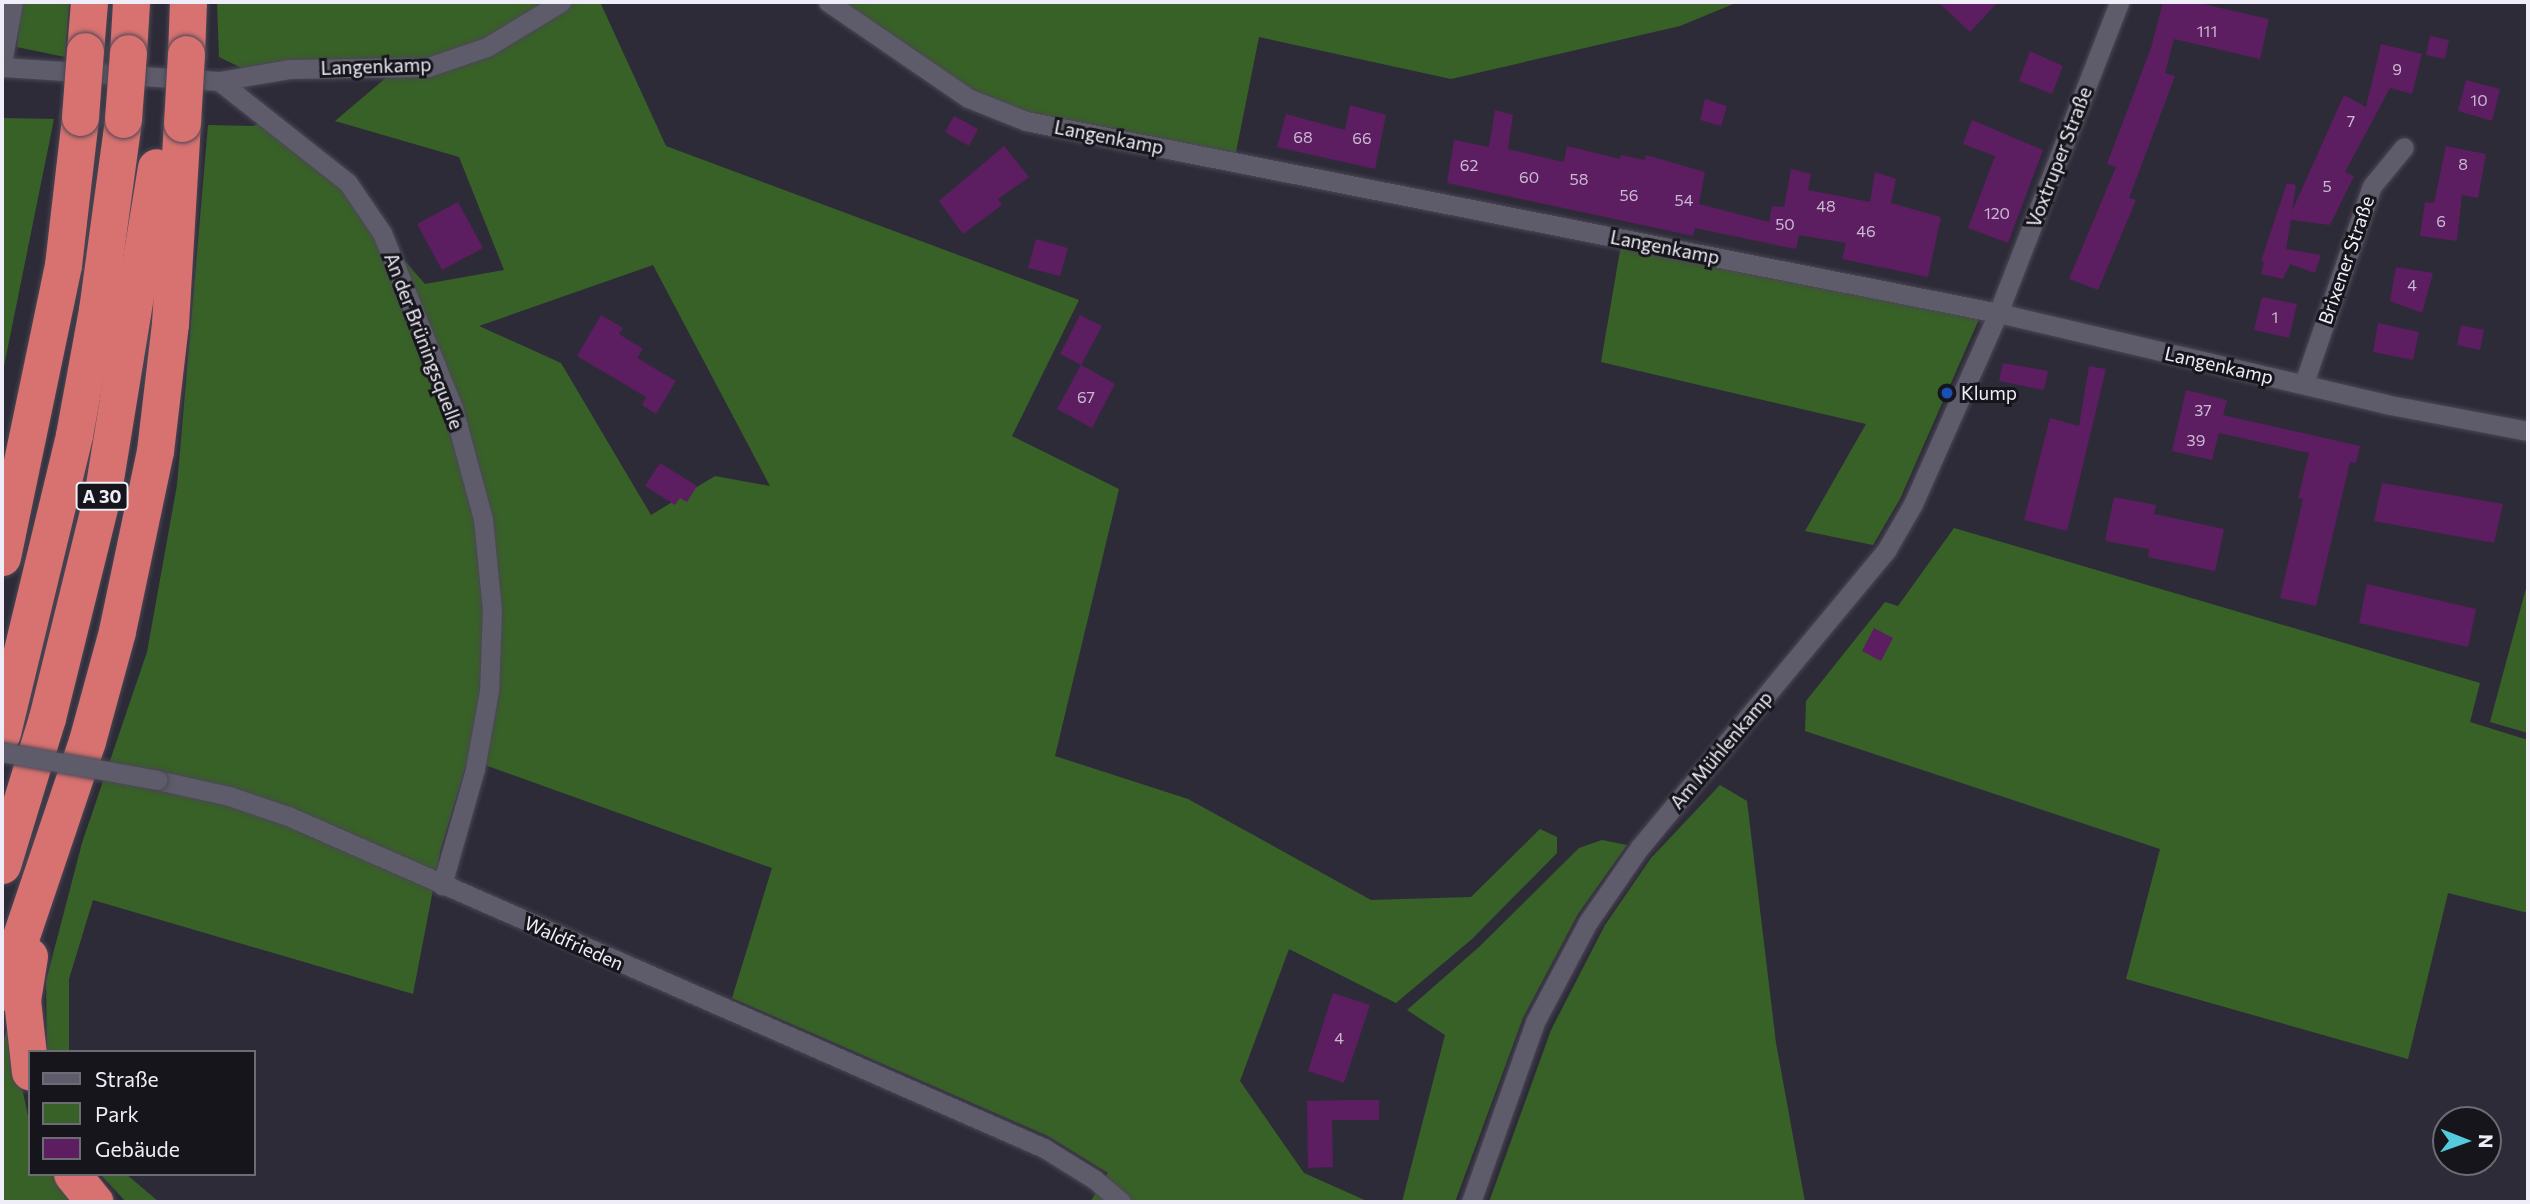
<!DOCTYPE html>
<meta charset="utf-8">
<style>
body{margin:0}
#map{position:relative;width:2530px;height:1204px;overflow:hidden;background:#2e2b39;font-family:Commissioner,sans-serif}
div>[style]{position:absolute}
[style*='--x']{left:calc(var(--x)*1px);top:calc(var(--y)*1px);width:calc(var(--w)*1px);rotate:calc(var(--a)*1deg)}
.green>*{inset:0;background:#386127}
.building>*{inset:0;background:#5c1d61}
.roads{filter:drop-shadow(0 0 2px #4b4754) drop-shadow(0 0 2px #4b4754)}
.minor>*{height:19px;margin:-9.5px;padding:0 9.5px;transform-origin:9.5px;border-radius:9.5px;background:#5e5b6a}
.motorway>*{height:37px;margin:-18.5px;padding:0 18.5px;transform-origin:18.5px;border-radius:18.5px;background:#d77270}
.bridges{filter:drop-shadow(0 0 2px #4b4754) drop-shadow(0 0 2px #4b4754)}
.minor-bridge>*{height:19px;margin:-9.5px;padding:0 9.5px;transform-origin:9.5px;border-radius:9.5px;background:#5e5b6a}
.motorway-bridge>*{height:37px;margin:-18.5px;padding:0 18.5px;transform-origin:18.5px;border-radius:18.5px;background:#d77270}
.dots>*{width:19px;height:19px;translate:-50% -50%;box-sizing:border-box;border:4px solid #16151b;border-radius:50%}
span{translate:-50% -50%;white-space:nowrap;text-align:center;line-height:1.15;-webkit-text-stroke:6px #16151b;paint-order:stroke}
.number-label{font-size:16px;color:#cab9d2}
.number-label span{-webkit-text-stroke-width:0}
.shield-label span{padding:2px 5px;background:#16151b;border:2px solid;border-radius:5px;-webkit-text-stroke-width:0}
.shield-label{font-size:18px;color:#efedf7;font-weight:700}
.street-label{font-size:19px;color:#efedf7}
.poi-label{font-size:19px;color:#efedf7}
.left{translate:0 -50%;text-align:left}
.frame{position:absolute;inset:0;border:4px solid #efedf7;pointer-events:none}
.legend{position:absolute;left:28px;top:1050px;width:228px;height:126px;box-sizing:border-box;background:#16151b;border:2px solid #6d6b73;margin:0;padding:9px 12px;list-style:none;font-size:21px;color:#efedf7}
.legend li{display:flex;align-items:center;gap:14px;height:35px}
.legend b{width:35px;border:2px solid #6d6b73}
.north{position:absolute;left:2432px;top:1106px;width:70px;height:70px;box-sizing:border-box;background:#16151b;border:2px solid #6d6b73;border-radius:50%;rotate:91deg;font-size:19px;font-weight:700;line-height:28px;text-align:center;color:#efedf7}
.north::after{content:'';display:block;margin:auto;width:24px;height:32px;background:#54cadd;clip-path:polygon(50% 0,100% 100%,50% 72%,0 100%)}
</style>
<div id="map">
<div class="green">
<i style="clip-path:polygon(21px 2px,69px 2px,65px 57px,17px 47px)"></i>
<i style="clip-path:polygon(evenodd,217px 2px,600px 2px,666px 146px,1079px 300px,1012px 436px,1119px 489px,1055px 756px,1188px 799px,1371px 900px,1471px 897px,1540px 829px,1557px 837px,1557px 853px,1472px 939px,1396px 1003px,1289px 949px,1240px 1081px,1304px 1173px,1369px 1202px,1090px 1202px,1108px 1173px,1048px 1136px,732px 998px,772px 868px,468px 759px,441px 848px,413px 994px,93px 900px,69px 979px,69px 1052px,47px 1052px,46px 981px,82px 843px,147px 652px,177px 485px,208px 125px,253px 126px,264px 121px,307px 150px,425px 284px,504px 270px,459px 157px,335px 121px,394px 71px,254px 74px,219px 57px,217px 2px,653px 265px,770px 486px,715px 476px,651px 515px,561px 363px,479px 326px,653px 265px)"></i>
<i style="clip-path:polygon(828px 2px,1738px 2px,1680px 26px,1451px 79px,1259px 37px,1234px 162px,968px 98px)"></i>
<i style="clip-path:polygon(2px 118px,54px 119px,2px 376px)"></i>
<i style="clip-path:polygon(1622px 239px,1983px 310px,1900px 499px,1873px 545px,1805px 531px,1866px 424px,1601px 362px)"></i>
<i style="clip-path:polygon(1954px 528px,2480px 683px,2470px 722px,2528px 740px,2528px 913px,2448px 893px,2408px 1059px,2126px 979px,2160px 849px,1805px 731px,1806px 701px,1885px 602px,1898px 606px)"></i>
<i style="clip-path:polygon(2528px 581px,2528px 733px,2490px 722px)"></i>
<i style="clip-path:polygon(1720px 785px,1747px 801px,1776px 1043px,1805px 1202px,1489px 1202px,1551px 1030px,1605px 925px,1651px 858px)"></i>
<i style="clip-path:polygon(1602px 840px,1627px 845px,1578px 914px,1523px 1018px,1455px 1202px,1402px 1202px,1445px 1035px,1407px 1010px,1479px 947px,1579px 848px)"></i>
<i style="clip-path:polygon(9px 1024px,30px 1126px,30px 1174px,55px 1174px,76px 1202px,2px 1202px,2px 1044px)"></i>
<i style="clip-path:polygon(100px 1174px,126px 1174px,159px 1202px,126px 1202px)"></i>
</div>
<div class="building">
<i style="clip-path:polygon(1938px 2px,1998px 2px,1970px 32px)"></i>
<i style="clip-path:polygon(2163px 2px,2194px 2px,2269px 19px,2260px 59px,2174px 39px,2165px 73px,2175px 76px,2129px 198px,2136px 200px,2098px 290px,2069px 279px,2116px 167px,2107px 164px,2151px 48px)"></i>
<i style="clip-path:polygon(2430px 36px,2449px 40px,2445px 59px,2426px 55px)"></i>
<i style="clip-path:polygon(2381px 44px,2422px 54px,2412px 94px,2390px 88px,2345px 172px,2354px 176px,2330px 225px,2291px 220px,2286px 249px,2321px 255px,2315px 273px,2290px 264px,2283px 279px,2261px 274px,2264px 262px,2261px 261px,2287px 183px,2296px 185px,2292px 211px,2344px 95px,2366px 107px)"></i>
<i style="clip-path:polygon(2030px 51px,2063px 66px,2052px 94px,2019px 81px)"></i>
<i style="clip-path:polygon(2466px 80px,2500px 89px,2492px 121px,2458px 111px)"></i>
<i style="clip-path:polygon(1705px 99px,1727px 106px,1721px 126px,1700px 120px)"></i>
<i style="clip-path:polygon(1350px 105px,1386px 115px,1375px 169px,1277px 147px,1286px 114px,1345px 130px)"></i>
<i style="clip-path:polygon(1495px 110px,1513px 115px,1508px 149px,1564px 162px,1567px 146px,1620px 159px,1621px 155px,1645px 160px,1646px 155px,1705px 172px,1699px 204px,1769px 222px,1772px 206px,1784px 207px,1791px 169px,1811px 174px,1808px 190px,1870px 202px,1875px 172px,1896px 179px,1891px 203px,1941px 217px,1928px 277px,1842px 259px,1846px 243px,1799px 235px,1796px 249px,1695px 228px,1693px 236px,1447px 183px,1454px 140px,1489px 147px)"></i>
<i style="clip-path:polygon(954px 116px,978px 129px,969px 146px,945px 132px)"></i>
<i style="clip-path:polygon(1972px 120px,2043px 150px,2008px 243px,1968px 228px,1995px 156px,1963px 144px)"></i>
<i style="clip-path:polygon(1004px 146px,1029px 177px,998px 199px,1002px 205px,963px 234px,939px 201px)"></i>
<i style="clip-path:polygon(2446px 146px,2486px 154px,2478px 198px,2462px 195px,2457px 241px,2420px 236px,2425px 202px,2434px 203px)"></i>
<i style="clip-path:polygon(458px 202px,483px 248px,442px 270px,417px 224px)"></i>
<i style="clip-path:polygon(1036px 239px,1068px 248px,1060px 276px,1028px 268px)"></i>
<i style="clip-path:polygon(2396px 267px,2433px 273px,2422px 313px,2390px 301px)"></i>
<i style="clip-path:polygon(2262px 297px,2297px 304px,2289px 338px,2254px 330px)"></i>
<i style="clip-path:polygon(601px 315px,623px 328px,619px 334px,643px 349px,637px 358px,676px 381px,656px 414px,642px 405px,646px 397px,577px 356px)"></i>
<i style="clip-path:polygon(1080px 315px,1102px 326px,1081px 365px,1060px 354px)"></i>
<i style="clip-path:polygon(2378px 323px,2419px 332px,2413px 360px,2373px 352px)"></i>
<i style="clip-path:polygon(2461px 325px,2484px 330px,2480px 350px,2457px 345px)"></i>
<i style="clip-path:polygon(2003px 363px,2048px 371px,2044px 390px,1999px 381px)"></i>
<i style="clip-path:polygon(1081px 365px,1115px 384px,1092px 428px,1057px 409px)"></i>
<i style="clip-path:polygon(2089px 366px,2106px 369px,2067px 531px,2024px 520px,2050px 418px,2079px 426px)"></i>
<i style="clip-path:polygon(2186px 390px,2227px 400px,2223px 415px,2360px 446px,2356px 463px,2350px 462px,2316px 606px,2280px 598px,2303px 499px,2298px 498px,2309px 453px,2219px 433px,2212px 460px,2172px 451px)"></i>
<i style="clip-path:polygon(660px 463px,697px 486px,687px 502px,680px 498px,675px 505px,645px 486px)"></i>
<i style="clip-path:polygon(2382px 483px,2503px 504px,2494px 543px,2374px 521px)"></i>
<i style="clip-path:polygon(2114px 497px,2156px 505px,2154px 514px,2224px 529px,2215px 571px,2148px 557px,2149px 549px,2105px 541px)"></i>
<i style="clip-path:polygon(2367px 584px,2476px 609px,2468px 647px,2359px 623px)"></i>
<i style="clip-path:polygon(1874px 628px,1893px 638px,1881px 661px,1862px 651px)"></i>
<i style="clip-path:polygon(1333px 993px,1370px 1005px,1344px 1083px,1308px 1071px)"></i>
<i style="clip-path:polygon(1348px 1100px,1379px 1100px,1379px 1120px,1332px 1120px,1333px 1167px,1308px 1168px,1307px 1101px)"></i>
</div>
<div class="roads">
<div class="minor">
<i style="--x:828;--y:2;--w:170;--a:34.4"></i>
<i style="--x:968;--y:98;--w:62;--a:21.6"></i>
<i style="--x:1026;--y:121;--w:991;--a:11.17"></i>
<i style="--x:1998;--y:313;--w:398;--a:13.2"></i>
<i style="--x:2385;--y:404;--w:146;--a:10.7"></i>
<i style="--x:2;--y:63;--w:62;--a:-79.8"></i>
<i style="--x:2;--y:67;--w:217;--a:3.7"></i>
<i style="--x:219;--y:81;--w:71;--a:-9.7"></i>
<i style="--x:289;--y:69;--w:139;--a:-0.8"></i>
<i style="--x:428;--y:67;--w:62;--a:-18.7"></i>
<i style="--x:487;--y:47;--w:87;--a:-31.3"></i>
<i style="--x:219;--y:81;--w:164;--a:38.3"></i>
<i style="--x:348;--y:183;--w:60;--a:55.8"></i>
<i style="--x:382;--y:233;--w:189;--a:67.9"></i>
<i style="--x:453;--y:408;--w:115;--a:74.9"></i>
<i style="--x:483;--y:519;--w:91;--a:84.4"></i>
<i style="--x:492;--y:610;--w:81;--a:92.1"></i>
<i style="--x:489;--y:691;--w:79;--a:100.2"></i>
<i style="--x:475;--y:769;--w:121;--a:105.9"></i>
<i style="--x:2304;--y:383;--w:208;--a:-71"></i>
<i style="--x:2372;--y:186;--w:50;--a:-50.6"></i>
<i style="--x:157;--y:780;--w:74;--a:12.5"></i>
<i style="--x:229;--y:796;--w:62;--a:18.7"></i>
<i style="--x:288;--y:816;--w:826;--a:23.71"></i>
<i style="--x:1044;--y:1148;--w:59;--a:31.8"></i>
<i style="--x:1094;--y:1179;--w:35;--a:40"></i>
<i style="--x:1471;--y:1202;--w:191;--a:-70.4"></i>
<i style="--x:1535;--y:1022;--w:113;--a:-62.1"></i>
<i style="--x:1588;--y:922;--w:91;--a:-55.3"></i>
<i style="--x:1640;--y:847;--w:387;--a:-50.3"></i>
<i style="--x:1887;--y:549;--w:52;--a:-60"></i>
<i style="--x:1913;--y:504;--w:209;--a:-66"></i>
<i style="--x:1998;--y:313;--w:334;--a:-68.7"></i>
</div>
<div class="motorway">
<i style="--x:85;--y:51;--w:49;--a:-85.3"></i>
<i style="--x:128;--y:53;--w:51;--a:-86.6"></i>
<i style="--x:186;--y:54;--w:52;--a:-87.8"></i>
<i style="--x:2;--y:557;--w:298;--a:-78.2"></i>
<i style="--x:63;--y:265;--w:149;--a:-83.4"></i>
<i style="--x:2;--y:733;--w:307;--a:-76.4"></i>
<i style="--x:74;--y:435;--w:127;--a:-79.6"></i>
<i style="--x:97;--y:310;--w:193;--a:-82.2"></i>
<i style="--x:2;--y:865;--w:154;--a:-73"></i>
<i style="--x:47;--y:718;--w:234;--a:-76.1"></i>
<i style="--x:103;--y:491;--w:328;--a:-80.7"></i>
<i style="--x:29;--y:956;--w:45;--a:99"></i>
<i style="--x:22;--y:1000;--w:72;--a:83.7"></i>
<i style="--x:2;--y:992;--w:265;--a:-71.3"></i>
<i style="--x:87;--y:741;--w:114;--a:-74.7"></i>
<i style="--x:117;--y:631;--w:184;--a:-78.1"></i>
<i style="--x:155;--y:451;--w:128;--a:-83.3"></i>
<i style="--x:170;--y:324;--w:201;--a:-86.6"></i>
<i style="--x:72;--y:1174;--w:36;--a:51"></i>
</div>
</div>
<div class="bridges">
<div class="minor-bridge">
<i style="--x:2;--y:752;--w:158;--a:10.2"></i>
</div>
<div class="motorway-bridge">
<i style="--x:80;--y:117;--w:66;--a:-85.7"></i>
<i style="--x:123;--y:119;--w:66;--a:-85.7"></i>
<i style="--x:182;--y:123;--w:69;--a:-86.7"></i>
</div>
</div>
<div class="dots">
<i style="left:1947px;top:393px;background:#1a4fb4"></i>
</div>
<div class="number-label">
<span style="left:2207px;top:31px">111</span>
<span style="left:2397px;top:69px">9</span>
<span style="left:2479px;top:100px">10</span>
<span style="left:2351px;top:121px">7</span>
<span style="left:1303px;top:137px">68</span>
<span style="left:1362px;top:138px">66</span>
<span style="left:2463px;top:164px">8</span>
<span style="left:1469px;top:165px">62</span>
<span style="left:1529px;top:177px">60</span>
<span style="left:1579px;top:179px">58</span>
<span style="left:2327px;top:186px">5</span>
<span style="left:1629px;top:195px">56</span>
<span style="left:1684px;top:200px">54</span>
<span style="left:1826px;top:206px">48</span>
<span style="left:1997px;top:213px">120</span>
<span style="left:2441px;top:221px">6</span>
<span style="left:1785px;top:224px">50</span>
<span style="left:1866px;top:231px">46</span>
<span style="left:2412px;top:285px">4</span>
<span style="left:2275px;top:317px">1</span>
<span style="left:1086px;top:397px">67</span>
<span style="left:2203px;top:410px">37</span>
<span style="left:2196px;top:440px">39</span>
<span style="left:1339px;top:1038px">4</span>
</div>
<div class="shield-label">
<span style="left:102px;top:496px">A 30</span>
</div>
<div class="street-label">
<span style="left:376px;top:66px;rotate:-2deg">Langenkamp</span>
<span style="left:1109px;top:137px;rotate:11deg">Langenkamp</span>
<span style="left:2059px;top:157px;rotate:-69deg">Voxtruper Straße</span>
<span style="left:1665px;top:247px;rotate:11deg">Langenkamp</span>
<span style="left:2346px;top:260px;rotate:-71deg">Brixener Straße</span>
<span style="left:424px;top:341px;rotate:69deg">An der Brüningsquelle</span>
<span style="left:2219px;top:365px;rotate:13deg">Langenkamp</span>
<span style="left:1721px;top:750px;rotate:-50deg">Am Mühlenkamp</span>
<span style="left:574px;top:943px;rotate:24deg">Waldfrieden</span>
</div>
<div class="poi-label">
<span class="left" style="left:1961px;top:393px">Klump</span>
</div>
<div class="frame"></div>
<ul class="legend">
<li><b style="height:9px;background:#5e5b6a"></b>Straße</li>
<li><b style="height:19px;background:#386127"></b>Park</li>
<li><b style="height:19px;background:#5c1d61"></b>Gebäude</li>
</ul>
<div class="north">N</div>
</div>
